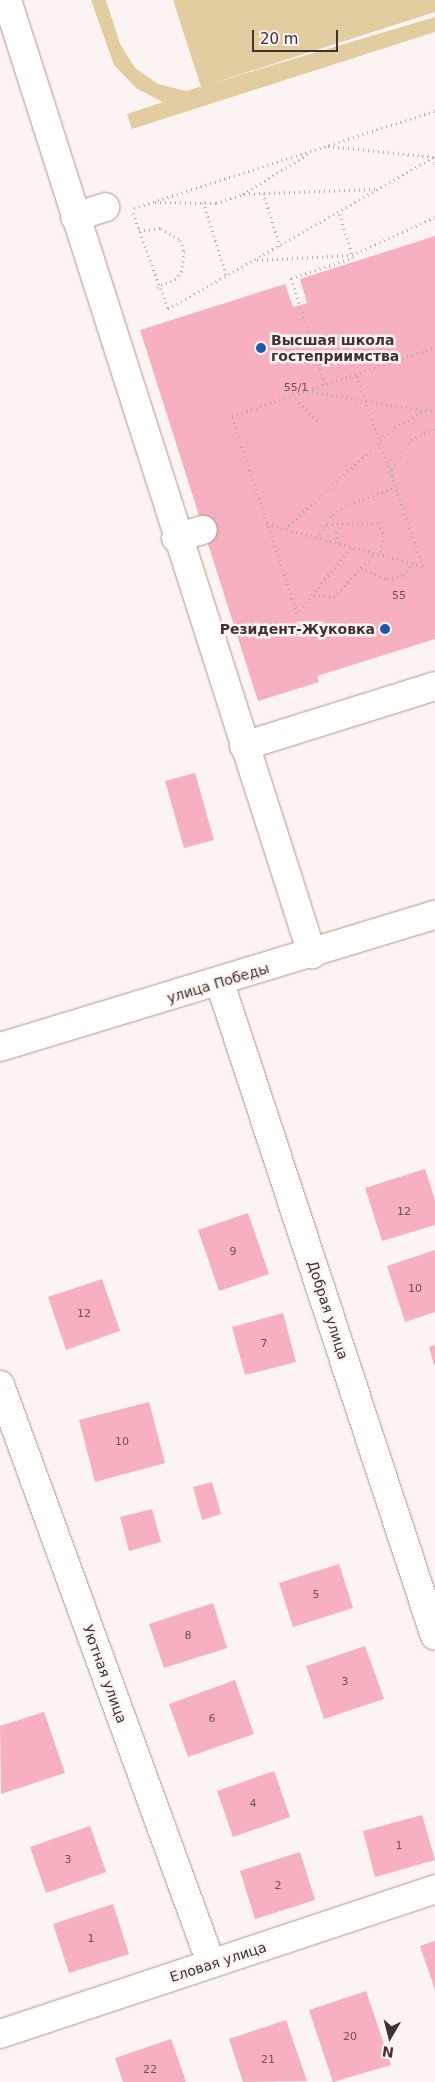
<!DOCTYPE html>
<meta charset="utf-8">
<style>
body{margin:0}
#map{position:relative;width:435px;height:2082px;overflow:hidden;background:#fbf4f2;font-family:"DejaVu Sans",sans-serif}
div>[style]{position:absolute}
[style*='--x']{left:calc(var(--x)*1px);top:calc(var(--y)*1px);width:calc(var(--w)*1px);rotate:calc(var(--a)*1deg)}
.green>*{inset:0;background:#e1cd9f}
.building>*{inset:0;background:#f7b0bf}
.path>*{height:3px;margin-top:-1.5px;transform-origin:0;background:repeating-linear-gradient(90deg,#b6acaa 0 1px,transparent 0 5px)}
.roads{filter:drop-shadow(0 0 1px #b5948d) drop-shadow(0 0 1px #b5948d)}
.minor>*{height:28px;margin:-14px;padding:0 14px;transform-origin:14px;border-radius:14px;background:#fff}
.dots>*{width:14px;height:14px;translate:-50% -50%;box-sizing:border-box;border:2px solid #fbf4f2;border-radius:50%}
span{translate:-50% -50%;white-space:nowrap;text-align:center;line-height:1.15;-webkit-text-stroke:5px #fbf4f2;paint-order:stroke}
.number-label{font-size:11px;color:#6e5253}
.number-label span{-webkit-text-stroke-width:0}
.poi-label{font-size:14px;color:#40322f;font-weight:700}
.left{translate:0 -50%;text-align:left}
.right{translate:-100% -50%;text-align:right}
.street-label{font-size:14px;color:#40322f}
.north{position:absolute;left:365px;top:2012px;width:50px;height:50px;-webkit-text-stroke:4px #fbf4f2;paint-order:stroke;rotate:188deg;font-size:14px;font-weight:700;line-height:20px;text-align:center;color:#40322f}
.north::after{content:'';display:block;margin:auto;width:18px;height:22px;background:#40322f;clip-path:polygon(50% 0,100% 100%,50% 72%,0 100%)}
.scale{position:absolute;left:252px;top:30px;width:86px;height:22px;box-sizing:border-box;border:2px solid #40322f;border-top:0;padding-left:6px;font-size:15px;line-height:18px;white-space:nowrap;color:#40322f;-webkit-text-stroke:4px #fbf4f2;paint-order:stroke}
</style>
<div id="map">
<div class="green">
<i style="clip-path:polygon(91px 0,106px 0,120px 44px,135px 68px,158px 84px,186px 91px,435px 17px,435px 32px,132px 129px,127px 114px,163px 102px,137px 89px,114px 65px)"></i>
<i style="clip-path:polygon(173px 0,435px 0,435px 12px,201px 87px)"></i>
</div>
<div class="building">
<i style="clip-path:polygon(435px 236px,435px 639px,317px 676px,319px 682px,258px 701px,140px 330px,285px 284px,293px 307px,307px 303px,300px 279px)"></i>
<i style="clip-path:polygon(195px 773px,214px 840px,184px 848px,165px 781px)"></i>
<i style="clip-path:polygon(425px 1169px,435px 1200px,435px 1225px,382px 1241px,365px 1188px)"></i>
<i style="clip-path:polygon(248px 1213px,269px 1274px,219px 1291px,198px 1230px)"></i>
<i style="clip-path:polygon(435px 1250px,435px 1312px,405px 1322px,387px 1266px)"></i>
<i style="clip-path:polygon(102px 1279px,120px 1331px,66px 1350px,48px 1297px)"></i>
<i style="clip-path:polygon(283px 1313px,296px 1362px,245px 1375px,232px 1327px)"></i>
<i style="clip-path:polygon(435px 1345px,435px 1365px,434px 1365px,429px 1347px)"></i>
<i style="clip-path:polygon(149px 1402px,165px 1463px,95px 1482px,79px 1420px)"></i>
<i style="clip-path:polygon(212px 1482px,221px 1514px,202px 1520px,193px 1487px)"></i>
<i style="clip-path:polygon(152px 1509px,161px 1542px,129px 1551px,120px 1517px)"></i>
<i style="clip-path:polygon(339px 1564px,353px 1608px,293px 1627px,279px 1583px)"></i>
<i style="clip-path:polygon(213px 1603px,227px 1648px,164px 1668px,149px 1624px)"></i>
<i style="clip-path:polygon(365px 1646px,384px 1699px,324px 1719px,306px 1666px)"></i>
<i style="clip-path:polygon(235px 1680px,254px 1734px,188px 1757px,169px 1704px)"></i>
<i style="clip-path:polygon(44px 1712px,65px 1773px,1px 1794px,0 1726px)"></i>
<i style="clip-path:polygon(274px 1771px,290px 1817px,233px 1837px,217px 1791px)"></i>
<i style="clip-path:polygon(422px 1815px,435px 1860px,375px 1877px,363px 1831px)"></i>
<i style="clip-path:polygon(90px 1826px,106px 1872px,46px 1893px,30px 1847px)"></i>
<i style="clip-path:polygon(300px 1852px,315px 1900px,255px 1919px,240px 1871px)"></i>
<i style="clip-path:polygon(113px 1904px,129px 1954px,69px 1973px,53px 1924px)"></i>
<i style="clip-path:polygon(435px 1941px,435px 1990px,420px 1946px)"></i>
<i style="clip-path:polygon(366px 1991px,391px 2065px,333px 2082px,309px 2010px)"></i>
<i style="clip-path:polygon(286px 2020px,307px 2081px,243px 2082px,229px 2039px)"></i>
<i style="clip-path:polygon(171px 2039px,186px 2082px,123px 2082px,115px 2058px)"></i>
</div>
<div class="path">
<i style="--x:328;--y:146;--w:106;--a:6"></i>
<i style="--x:433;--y:157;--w:7;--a:74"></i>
<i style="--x:263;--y:193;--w:56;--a:72.2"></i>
<i style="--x:244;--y:194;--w:131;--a:-2.2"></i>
<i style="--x:155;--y:202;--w:61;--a:0.9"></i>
<i style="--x:216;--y:203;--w:28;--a:-18"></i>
<i style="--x:243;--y:194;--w:80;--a:-31.7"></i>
<i style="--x:203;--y:202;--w:79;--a:72.3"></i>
<i style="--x:134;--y:208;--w:316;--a:-17.9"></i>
<i style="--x:133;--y:213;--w:102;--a:70"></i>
<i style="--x:168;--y:309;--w:308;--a:-29.8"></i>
<i style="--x:139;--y:231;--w:22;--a:-8"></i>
<i style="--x:161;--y:228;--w:22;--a:32"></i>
<i style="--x:180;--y:240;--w:12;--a:70"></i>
<i style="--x:184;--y:251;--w:20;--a:96"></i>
<i style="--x:182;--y:271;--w:10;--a:127"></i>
<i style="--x:176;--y:279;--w:21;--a:157"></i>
<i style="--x:257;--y:260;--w:95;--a:-3"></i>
<i style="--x:352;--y:255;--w:91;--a:-24.6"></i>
<i style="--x:325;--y:384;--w:111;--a:-107.8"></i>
<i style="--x:291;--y:278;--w:65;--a:-17.9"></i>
<i style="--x:353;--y:258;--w:48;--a:-106.9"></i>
<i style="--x:307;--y:391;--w:130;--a:9.3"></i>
<i style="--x:292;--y:395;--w:38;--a:45"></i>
<i style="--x:389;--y:473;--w:40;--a:-56"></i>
<i style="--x:411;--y:440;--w:26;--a:-25"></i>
<i style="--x:267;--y:524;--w:162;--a:15.1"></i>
<i style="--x:423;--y:566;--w:203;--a:-109.2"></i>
<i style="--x:327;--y:524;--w:51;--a:-1.1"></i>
<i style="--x:378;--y:523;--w:14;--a:65"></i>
<i style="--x:384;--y:536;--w:19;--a:102"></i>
<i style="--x:285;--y:529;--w:149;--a:-42.6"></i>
<i style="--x:395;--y:428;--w:34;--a:-32"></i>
<i style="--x:316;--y:538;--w:29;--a:-54"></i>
<i style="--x:333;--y:515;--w:19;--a:-35"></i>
<i style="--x:349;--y:504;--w:48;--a:-19.6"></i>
<i style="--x:338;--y:543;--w:11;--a:-100"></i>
<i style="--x:336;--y:532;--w:12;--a:-55"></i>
<i style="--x:351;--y:548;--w:85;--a:129.7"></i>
<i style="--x:297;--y:613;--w:207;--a:-108.3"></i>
<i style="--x:232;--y:416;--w:214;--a:-18.8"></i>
<i style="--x:361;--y:568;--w:28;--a:23"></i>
<i style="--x:387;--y:579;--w:17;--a:-13"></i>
<i style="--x:404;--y:575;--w:14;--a:-54"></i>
<i style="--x:314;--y:595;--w:20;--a:6"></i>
<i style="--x:334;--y:597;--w:59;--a:-47.1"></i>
</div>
<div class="roads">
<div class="minor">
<i style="--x:7;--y:0;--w:1002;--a:72.27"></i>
<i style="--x:75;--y:217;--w:32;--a:-18"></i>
<i style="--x:176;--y:538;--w:28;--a:-17"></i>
<i style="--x:244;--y:746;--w:200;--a:-17.4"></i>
<i style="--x:220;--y:983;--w:687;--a:71.78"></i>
<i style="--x:0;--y:1047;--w:455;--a:-16.9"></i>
<i style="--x:0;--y:1385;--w:615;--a:69.95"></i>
<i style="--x:0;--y:2034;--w:459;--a:-18.4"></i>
</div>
</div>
<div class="dots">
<i style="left:261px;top:348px;background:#1d58aa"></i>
<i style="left:385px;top:629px;background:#1d58aa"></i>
</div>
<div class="number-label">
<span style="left:296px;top:388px">55/1</span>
<span style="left:399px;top:596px">55</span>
<span style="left:404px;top:1212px">12</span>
<span style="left:233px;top:1252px">9</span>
<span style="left:415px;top:1289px">10</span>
<span style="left:84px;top:1314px">12</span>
<span style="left:264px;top:1344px">7</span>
<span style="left:122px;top:1442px">10</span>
<span style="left:316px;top:1595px">5</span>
<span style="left:188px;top:1636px">8</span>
<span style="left:345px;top:1682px">3</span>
<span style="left:212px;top:1719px">6</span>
<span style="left:253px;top:1804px">4</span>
<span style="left:399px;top:1846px">1</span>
<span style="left:68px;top:1860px">3</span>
<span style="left:278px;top:1886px">2</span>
<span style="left:91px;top:1939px">1</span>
<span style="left:350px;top:2037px">20</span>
<span style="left:268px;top:2060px">21</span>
<span style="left:150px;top:2070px">22</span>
</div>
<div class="poi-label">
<span class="left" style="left:271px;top:348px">Высшая школа<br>гостеприимства</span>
<span class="right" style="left:375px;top:629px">Резидент-Жуковка</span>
</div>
<div class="street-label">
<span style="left:218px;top:983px;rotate:-17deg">улица Победы</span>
<span style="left:328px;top:1310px;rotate:72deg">Добрая улица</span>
<span style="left:105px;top:1674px;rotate:70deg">Уютная улица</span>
<span style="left:218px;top:1962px;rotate:-18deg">Еловая улица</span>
</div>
<div class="north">N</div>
<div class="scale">20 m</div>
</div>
